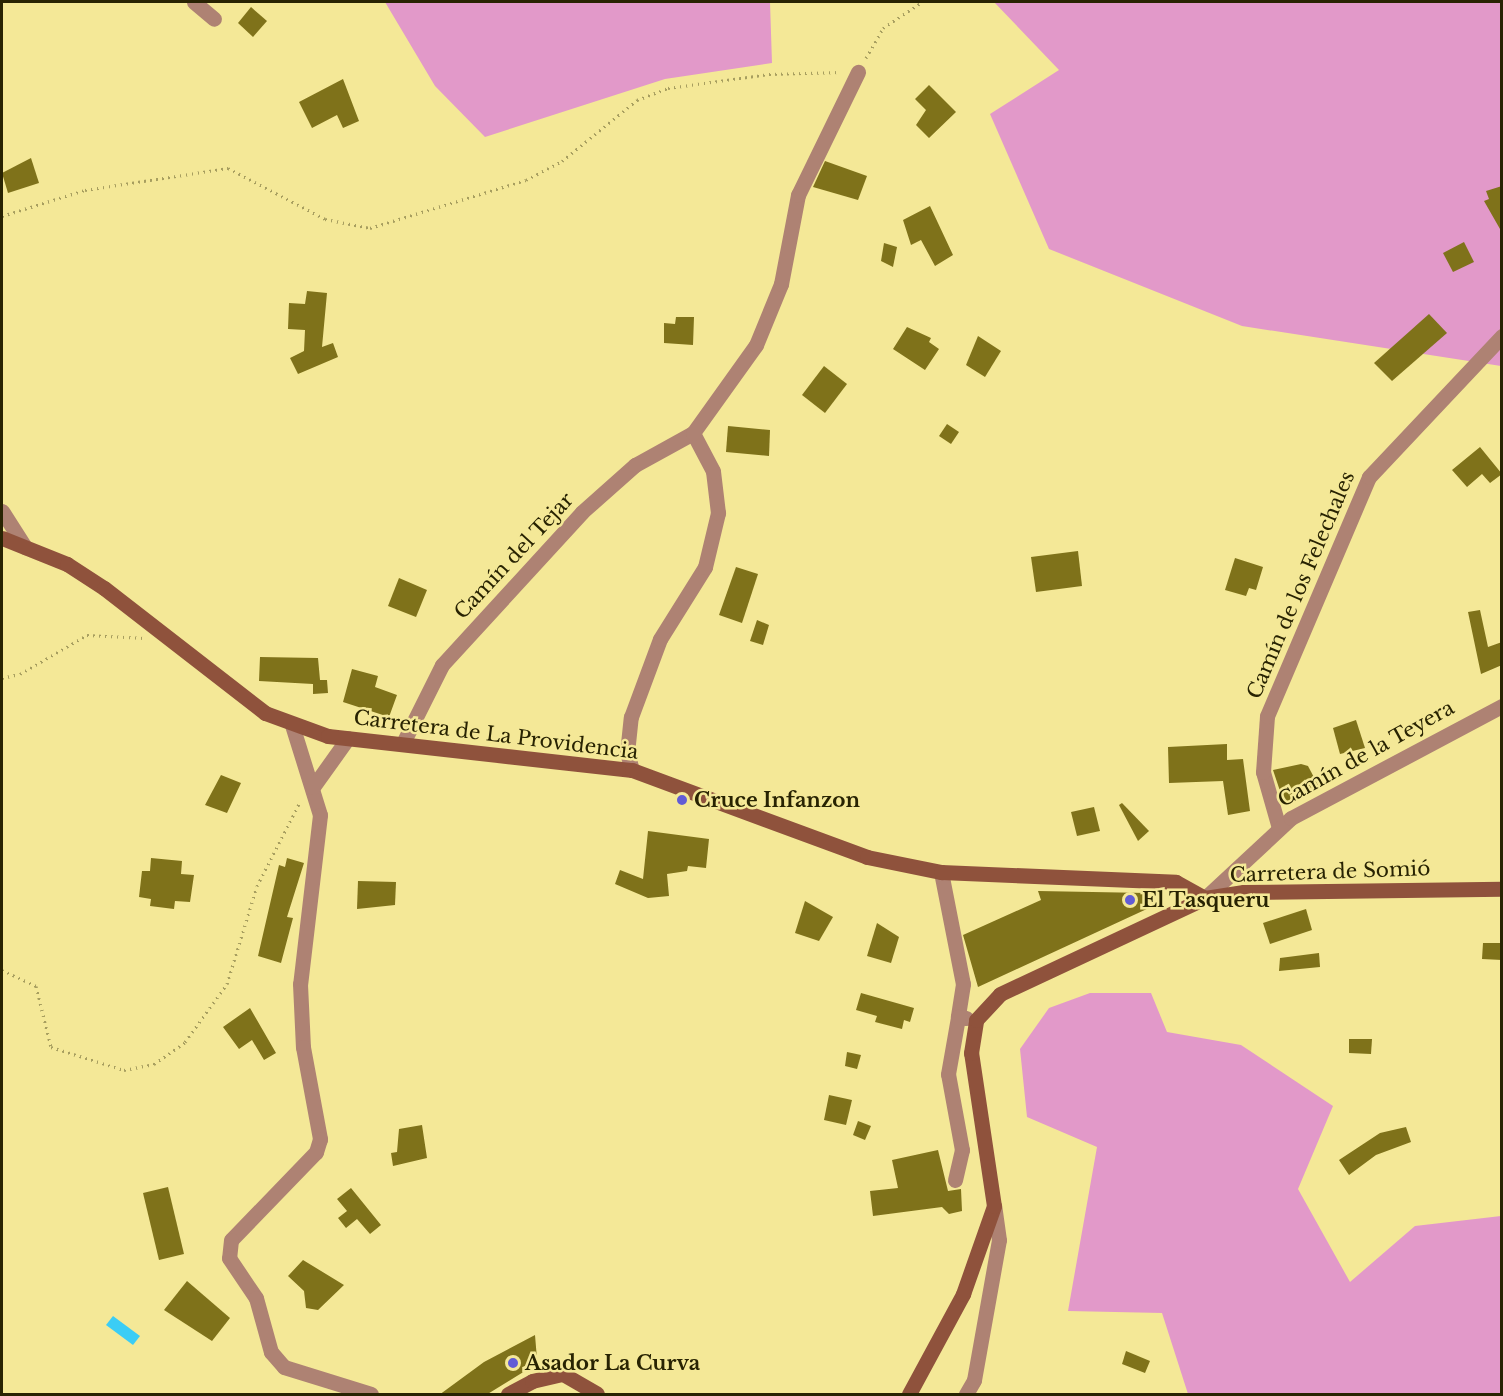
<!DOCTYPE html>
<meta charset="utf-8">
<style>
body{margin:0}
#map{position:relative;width:1503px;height:1396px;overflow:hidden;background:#f4e897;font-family:"Libre Baskerville",serif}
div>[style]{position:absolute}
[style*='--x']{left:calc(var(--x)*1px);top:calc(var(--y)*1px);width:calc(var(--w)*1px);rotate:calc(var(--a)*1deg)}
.green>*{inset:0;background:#e299c9}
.water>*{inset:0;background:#3bcdf5}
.building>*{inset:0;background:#7f721a}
.path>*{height:3px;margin-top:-1.5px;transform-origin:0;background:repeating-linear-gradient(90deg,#a79e5f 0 1.5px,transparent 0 6px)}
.street>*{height:15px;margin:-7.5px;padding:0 7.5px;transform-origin:7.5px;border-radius:7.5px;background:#ae8273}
.secondary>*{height:15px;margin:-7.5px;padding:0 7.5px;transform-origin:7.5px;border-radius:7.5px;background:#8f523c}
.dots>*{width:16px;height:16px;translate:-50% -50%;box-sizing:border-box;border:3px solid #f4e897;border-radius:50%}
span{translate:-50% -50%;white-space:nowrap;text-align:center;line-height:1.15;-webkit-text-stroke:5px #f4e897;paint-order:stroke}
.street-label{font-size:20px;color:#282302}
.poi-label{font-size:20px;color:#282302;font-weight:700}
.left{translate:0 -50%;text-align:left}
.frame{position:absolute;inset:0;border:3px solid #282302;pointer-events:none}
</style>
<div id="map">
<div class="green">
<i style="clip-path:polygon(385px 2px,770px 2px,772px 63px,665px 79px,485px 137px,435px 86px)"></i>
<i style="clip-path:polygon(994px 2px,1501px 2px,1501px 366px,1242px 326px,1049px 249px,990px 114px,1059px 70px)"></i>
<i style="clip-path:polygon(1090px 993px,1151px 993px,1167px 1032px,1241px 1045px,1333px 1106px,1298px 1189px,1350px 1282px,1415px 1226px,1501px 1216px,1501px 1394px,1188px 1394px,1162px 1313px,1068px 1311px,1097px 1147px,1027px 1117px,1020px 1049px,1049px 1008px)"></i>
</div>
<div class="water">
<i style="clip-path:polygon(113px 1316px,140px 1336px,133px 1345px,106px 1325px)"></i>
</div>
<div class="building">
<i style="clip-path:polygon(251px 7px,267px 21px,253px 37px,238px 23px)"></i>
<i style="clip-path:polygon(343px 79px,359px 121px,343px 128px,337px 115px,312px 128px,299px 102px)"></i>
<i style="clip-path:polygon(929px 85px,956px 112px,929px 138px,916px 125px,926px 110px,915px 99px)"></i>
<i style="clip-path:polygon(31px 158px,39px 183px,8px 193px,2px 173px)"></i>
<i style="clip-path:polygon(825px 161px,867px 176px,858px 200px,813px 187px)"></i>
<i style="clip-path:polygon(1502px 186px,1502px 229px,1500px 229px,1484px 201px,1489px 199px,1486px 191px)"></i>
<i style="clip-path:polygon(930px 206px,953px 255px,935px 266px,921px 240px,911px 245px,903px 220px)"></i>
<i style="clip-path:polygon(1464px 242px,1474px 262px,1453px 272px,1443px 253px)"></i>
<i style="clip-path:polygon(884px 243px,897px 247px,893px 267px,881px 261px)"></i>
<i style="clip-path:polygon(307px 291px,327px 293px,322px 347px,333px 343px,338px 357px,298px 374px,290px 358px,304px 351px,305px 330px,288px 329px,289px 303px,305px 304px)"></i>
<i style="clip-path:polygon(1429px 314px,1447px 333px,1392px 381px,1374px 363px)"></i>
<i style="clip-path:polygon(676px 317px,694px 317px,693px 345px,664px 343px,664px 323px,675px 324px)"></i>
<i style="clip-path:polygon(907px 327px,931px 338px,929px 342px,939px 349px,925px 370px,893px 349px)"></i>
<i style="clip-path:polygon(978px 336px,1001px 351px,985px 377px,966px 365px)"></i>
<i style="clip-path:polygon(824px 366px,847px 384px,825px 413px,802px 395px)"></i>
<i style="clip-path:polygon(947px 424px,959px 432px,951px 444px,939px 436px)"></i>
<i style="clip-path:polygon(728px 426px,770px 430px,769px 456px,726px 452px)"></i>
<i style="clip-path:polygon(1480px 447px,1502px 474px,1490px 483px,1482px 474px,1467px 487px,1452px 470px)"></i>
<i style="clip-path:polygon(1078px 551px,1082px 586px,1036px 592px,1031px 557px)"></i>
<i style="clip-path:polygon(1235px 558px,1263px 567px,1256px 590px,1249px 588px,1246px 596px,1225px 590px)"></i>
<i style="clip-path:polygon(736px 567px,758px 574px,742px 623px,719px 615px)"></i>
<i style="clip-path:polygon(399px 578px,427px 590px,416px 617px,388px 606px)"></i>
<i style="clip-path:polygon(1480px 610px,1488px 647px,1502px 642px,1502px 665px,1481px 674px,1468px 612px)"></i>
<i style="clip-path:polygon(757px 620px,769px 625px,763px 645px,750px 641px)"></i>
<i style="clip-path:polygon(260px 657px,318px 658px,320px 680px,327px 680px,328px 693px,313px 694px,313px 684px,259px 681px)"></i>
<i style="clip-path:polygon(352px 669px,378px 676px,375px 687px,397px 695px,389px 717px,343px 702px)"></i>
<i style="clip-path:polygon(1356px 720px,1365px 748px,1340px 754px,1333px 728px)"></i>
<i style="clip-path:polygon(1227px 744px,1227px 760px,1243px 759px,1250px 811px,1228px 815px,1223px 781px,1169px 783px,1168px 747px)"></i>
<i style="clip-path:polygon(1301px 764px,1308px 766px,1318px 785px,1284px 803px,1273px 770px)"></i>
<i style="clip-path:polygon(221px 775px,241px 783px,227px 813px,205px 805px)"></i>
<i style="clip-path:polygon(1122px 803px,1149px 831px,1138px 841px,1119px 805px)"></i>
<i style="clip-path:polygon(1094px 807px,1100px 831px,1077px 836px,1071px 812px)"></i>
<i style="clip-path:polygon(648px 831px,709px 839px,706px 868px,688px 866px,687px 871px,667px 874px,669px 896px,648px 898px,615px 884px,620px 870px,643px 879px)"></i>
<i style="clip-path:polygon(151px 858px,182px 861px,181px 874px,194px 875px,190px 902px,175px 901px,174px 909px,150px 906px,151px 899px,139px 897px,142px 871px,150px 871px)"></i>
<i style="clip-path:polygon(287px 858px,304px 863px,287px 917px,293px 918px,281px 963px,258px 956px,279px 865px,285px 867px)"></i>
<i style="clip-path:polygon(358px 881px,396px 882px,395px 905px,357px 909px)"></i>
<i style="clip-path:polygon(1038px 891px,1147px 893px,1149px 908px,978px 987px,963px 935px,1041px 900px)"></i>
<i style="clip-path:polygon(805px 901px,833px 917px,819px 941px,795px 933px)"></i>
<i style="clip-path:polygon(1306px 909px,1312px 930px,1270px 944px,1263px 923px)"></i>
<i style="clip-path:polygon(877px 923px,899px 937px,891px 963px,867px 956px)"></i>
<i style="clip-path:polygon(1483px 943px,1502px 943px,1502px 960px,1482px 959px)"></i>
<i style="clip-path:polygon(1319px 953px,1320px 967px,1279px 971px,1280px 958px)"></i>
<i style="clip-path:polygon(861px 993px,914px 1008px,910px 1022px,904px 1020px,902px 1029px,875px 1022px,877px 1016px,856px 1010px)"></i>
<i style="clip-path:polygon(250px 1008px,276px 1053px,264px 1060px,252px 1040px,239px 1049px,223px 1027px)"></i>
<i style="clip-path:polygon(1349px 1039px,1372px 1039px,1371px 1054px,1349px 1053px)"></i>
<i style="clip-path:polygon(847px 1052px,861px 1055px,857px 1069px,845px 1066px)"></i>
<i style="clip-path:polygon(829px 1095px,852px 1100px,846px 1125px,824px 1120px)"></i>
<i style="clip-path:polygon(858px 1121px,871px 1126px,865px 1140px,853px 1135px)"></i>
<i style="clip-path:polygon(422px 1125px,427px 1158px,393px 1166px,391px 1153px,397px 1152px,399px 1129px)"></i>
<i style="clip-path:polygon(1406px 1127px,1411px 1142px,1376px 1155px,1349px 1175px,1339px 1160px,1380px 1133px)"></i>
<i style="clip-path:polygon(938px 1150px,948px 1191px,961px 1189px,962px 1211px,949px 1214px,942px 1207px,873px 1216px,870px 1191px,898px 1188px,892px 1160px)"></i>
<i style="clip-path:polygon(168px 1187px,184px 1254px,159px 1260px,143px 1193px)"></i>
<i style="clip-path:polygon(351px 1188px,381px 1225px,370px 1234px,357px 1219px,346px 1228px,338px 1218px,347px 1211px,337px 1199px)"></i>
<i style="clip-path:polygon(303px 1260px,344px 1285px,318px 1310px,306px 1308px,304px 1291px,288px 1276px)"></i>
<i style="clip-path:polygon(187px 1281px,230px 1318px,212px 1341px,164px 1310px)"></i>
<i style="clip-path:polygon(535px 1335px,537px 1359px,523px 1367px,525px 1371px,486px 1395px,439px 1395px,484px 1362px)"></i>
<i style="clip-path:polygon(1126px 1351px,1150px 1361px,1145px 1373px,1122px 1364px)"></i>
</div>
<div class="path">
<i style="--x:866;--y:58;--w:34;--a:-60"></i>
<i style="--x:883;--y:28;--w:47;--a:-33.7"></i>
<i style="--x:2;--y:216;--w:87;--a:-17.4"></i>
<i style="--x:85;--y:190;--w:145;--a:-8.7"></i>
<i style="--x:228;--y:168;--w:110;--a:27.7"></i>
<i style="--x:325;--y:219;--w:46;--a:11.3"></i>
<i style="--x:370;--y:228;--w:163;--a:-17.1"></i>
<i style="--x:526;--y:180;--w:41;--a:-27.8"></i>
<i style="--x:562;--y:161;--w:97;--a:-39.1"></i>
<i style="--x:637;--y:100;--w:33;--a:-21"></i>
<i style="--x:668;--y:88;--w:102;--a:-7.9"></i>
<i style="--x:769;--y:74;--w:71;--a:-1.6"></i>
<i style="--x:2;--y:678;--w:18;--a:-13"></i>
<i style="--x:20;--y:674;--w:78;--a:-30.2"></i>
<i style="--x:87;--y:635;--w:57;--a:3"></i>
<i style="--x:2;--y:970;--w:38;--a:25"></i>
<i style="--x:36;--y:986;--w:63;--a:76.2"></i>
<i style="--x:51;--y:1047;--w:77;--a:17.5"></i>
<i style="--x:124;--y:1070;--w:31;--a:-11"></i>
<i style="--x:154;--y:1064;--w:38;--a:-35"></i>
<i style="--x:185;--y:1042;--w:72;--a:-54.1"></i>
<i style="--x:227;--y:984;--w:102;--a:-73"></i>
<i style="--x:257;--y:886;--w:94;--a:-62.9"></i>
</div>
<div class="street">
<i style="--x:194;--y:2;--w:26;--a:40"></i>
<i style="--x:2;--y:511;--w:43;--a:57.4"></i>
<i style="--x:292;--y:725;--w:94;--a:72.7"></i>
<i style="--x:320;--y:815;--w:170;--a:96.7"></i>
<i style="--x:300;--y:984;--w:63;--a:87.3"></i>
<i style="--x:303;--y:1047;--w:94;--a:79.5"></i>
<i style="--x:320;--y:1139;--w:14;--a:107"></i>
<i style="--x:316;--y:1152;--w:122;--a:134"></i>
<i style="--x:231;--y:1240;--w:18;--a:96"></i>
<i style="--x:229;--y:1258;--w:48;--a:56"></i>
<i style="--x:256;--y:1298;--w:56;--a:74.5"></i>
<i style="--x:271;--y:1352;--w:20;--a:49"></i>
<i style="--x:284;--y:1367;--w:91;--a:17.2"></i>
<i style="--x:403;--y:743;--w:87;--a:-63.4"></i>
<i style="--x:442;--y:665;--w:207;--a:-47.5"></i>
<i style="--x:582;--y:512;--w:71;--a:-41.6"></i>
<i style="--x:635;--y:465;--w:66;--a:-28.9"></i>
<i style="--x:632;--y:770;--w:18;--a:-106"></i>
<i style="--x:627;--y:753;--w:36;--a:-84"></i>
<i style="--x:631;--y:717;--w:83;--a:-69.6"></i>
<i style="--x:660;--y:639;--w:85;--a:-58"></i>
<i style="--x:705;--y:567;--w:56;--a:-76.5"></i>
<i style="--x:718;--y:513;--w:42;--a:-96.8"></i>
<i style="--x:713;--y:471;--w:43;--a:-117.8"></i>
<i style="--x:693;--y:433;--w:108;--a:-54.4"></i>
<i style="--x:756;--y:345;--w:66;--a:-67.7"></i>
<i style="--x:781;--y:284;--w:91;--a:-79.2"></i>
<i style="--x:798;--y:195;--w:137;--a:-64"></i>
<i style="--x:313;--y:787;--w:60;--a:-54.5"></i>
<i style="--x:1279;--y:828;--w:58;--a:-105.9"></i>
<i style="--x:1263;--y:772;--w:56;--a:-85.9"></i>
<i style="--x:1267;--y:716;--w:260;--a:-66.9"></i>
<i style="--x:1369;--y:477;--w:194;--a:-46.7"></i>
<i style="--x:941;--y:872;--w:114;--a:78.9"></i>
<i style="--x:963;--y:984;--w:33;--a:99"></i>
<i style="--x:958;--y:1017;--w:8;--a:7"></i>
<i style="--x:1205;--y:898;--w:117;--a:-42.9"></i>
<i style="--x:1291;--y:818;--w:239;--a:-28"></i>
<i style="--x:955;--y:1180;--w:31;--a:-77"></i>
<i style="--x:962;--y:1150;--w:77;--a:-100.4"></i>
<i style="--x:948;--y:1074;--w:58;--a:-80"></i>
<i style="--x:966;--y:1394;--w:16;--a:-60"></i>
<i style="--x:974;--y:1380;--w:142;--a:-79.9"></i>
<i style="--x:999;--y:1240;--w:34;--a:-98"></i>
</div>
<div class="secondary">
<i style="--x:2;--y:538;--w:70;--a:21.8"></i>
<i style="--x:67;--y:564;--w:44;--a:33"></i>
<i style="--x:104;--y:588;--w:204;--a:37.8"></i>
<i style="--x:265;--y:713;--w:67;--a:20.1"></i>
<i style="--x:328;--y:736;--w:306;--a:6.4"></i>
<i style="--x:632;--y:770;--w:251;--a:20.3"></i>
<i style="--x:867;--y:857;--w:76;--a:11.5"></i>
<i style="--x:941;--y:872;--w:235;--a:2.4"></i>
<i style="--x:1176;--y:882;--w:33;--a:29"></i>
<i style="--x:508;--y:1394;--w:27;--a:-28"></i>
<i style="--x:532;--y:1381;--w:32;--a:-13"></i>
<i style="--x:563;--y:1374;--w:39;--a:30"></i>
<i style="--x:909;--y:1394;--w:114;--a:-61.6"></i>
<i style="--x:963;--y:1294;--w:93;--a:-70.6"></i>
<i style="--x:994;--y:1206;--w:155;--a:-98.5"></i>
<i style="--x:971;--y:1053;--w:33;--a:-81"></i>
<i style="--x:976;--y:1020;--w:35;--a:-47"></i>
<i style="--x:1000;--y:994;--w:226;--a:-25.1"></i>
<i style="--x:1205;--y:898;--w:39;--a:-9"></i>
<i style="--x:1244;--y:892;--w:258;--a:-0.7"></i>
</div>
<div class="dots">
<i style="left:682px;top:800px;background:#625cd5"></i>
<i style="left:1130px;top:900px;background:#625cd5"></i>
<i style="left:513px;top:1363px;background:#625cd5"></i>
</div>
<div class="street-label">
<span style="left:514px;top:556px;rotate:-47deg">Camín del Tejar</span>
<span style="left:1301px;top:585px;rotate:-67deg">Camín de los Felechales</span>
<span style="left:496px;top:735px;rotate:7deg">Carretera de La Providencia</span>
<span style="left:1366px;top:754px;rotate:-29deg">Camín de la Teyera</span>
<span style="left:1330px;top:872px;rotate:-2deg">Carretera de Somió</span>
</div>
<div class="poi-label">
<span class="left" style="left:694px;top:800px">Cruce Infanzon</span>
<span class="left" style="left:1142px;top:900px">El Tasqueru</span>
<span class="left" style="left:525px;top:1363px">Asador La Curva</span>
</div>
<div class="frame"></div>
</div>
